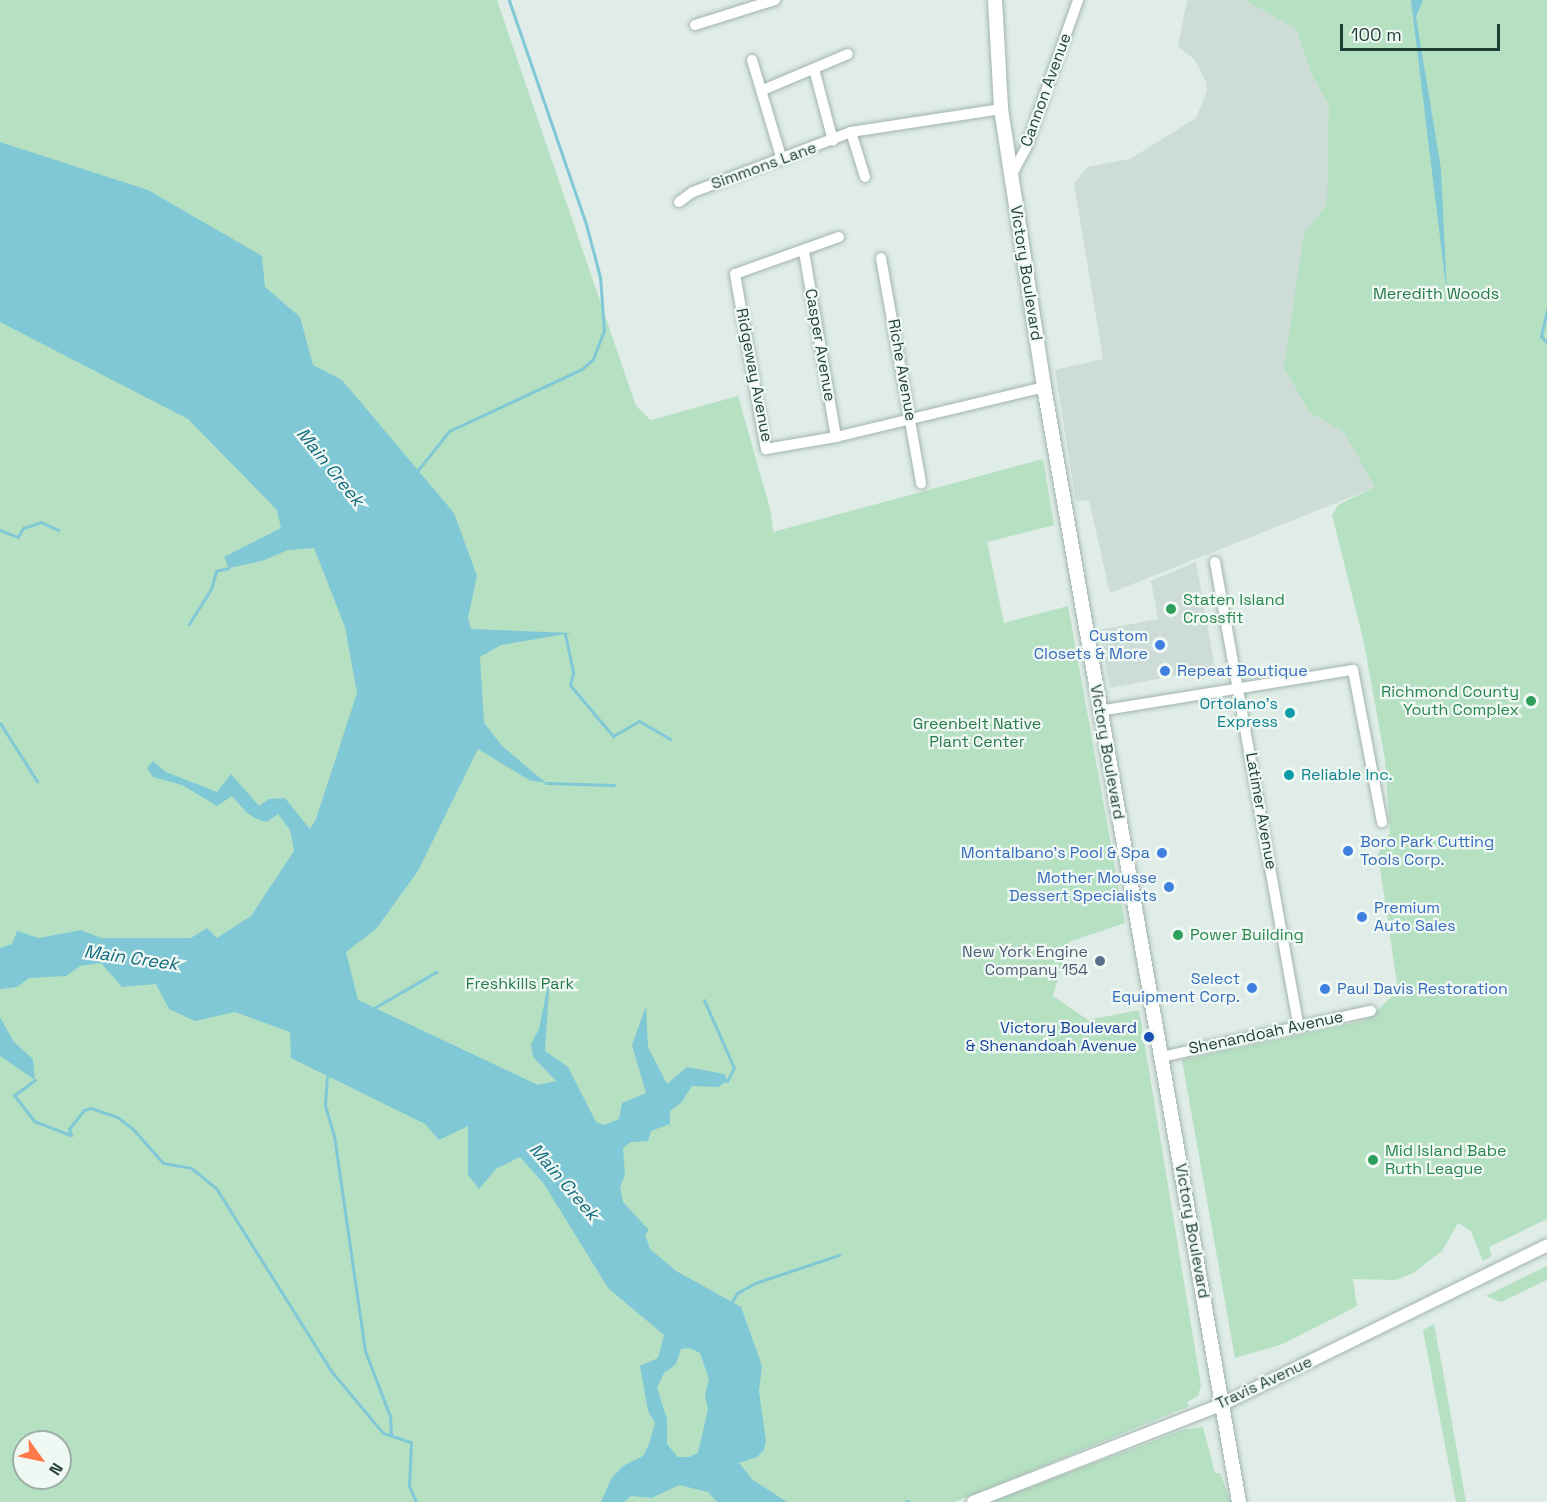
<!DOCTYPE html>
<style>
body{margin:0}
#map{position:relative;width:1547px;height:1502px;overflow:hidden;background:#dfece7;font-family:"Space Grotesk",sans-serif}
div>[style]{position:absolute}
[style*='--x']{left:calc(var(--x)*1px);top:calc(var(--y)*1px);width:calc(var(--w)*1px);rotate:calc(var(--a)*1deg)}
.built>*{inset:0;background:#cddcd6}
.green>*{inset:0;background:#b6e0c2}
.water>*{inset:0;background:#81c8d7}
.stream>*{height:3px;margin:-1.5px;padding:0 1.5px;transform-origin:1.5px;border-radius:1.5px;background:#81c8d7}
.roads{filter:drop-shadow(0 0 2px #a1b4ae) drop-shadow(0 0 2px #a1b4ae)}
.minor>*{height:10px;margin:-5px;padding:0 5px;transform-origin:5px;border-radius:5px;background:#fff}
.tertiary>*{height:12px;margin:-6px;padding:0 6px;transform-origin:6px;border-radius:6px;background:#fff}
.secondary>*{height:14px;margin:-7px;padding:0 7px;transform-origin:7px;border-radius:7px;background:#fff}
.dots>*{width:16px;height:16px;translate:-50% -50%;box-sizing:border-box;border:3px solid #f0f8f4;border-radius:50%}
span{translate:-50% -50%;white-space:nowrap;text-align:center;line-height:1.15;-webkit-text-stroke:4.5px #f0f8f4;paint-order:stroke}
.street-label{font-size:16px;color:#1e3e36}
.park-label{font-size:16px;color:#247947}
.leisure-label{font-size:16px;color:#27864d}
.left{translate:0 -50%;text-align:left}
.right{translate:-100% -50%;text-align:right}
.shop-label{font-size:16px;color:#366cbe}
.culture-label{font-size:16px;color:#0d838f}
.service-label{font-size:16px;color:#4e5e75}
.transit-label{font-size:16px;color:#164399}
.water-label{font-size:18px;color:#136b80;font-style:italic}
.north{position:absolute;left:12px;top:1430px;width:60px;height:60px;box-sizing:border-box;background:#f0f8f4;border:2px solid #9caea8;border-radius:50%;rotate:123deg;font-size:16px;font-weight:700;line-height:24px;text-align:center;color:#1e3e36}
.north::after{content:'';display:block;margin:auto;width:21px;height:27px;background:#ff7a4a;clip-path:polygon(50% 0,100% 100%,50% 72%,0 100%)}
.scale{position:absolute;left:1340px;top:24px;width:160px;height:27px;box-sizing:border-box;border:3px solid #1e3e36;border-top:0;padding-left:8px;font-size:18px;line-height:21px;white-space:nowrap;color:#1e3e36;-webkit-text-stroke:4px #f0f8f4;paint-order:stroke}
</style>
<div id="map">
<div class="built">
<i style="clip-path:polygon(1187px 0,1246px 0,1296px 29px,1312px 75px,1336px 119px,1331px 198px,1284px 368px,1310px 413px,1344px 432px,1376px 487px,1110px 593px,1089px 500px,1076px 501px,1055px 370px,1103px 359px,1074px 184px,1087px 167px,1130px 159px,1196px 118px,1207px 91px,1206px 82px,1195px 60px,1178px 47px)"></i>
<i style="clip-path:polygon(1196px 562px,1215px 668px,1110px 688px,1099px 630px,1158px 619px,1151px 581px)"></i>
</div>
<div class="green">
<i style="clip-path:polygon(evenodd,0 0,497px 0,636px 406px,651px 420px,738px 396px,771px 512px,773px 532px,1043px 459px,1054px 525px,987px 542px,1004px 623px,1068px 606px,1125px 923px,1069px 942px,1053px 996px,1088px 1020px,1139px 1010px,1201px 1385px,1198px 1396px,1187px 1402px,1189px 1406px,955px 1502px,0 1502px,0 0,24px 1442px,60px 1442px,60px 1478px,24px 1478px,24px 1442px)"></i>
<i style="clip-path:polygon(1245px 0,1547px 0,1547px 1219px,1489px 1247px,1492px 1256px,1483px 1261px,1471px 1231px,1458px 1223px,1442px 1251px,1413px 1273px,1396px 1280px,1353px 1279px,1357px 1306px,1283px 1344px,1235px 1358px,1182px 1060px,1362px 1021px,1372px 1016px,1398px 990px,1378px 854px,1390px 832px,1385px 759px,1364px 643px,1332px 515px,1338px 505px,1375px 487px,1344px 432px,1310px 413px,1284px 368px,1304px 234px,1327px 204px,1329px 106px,1312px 75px,1296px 29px)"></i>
<i style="clip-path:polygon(1547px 1266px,1547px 1280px,1501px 1302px,1486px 1296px)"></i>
<i style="clip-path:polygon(1434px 1324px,1443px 1372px,1466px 1502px,1456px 1502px,1423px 1330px)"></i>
<i style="clip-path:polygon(1203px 1427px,1215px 1473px,1220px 1473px,1231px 1502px,991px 1502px,1185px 1429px)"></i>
</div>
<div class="water">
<i style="clip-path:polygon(1411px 0,1423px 0,1416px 17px,1441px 169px,1447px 295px)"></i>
<i style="clip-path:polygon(evenodd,0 142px,148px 190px,262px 256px,265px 287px,300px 317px,313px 365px,342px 380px,454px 513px,477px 576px,468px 618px,471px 629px,572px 633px,501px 645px,480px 657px,484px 723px,502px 746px,546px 783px,529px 780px,478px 749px,418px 871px,376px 929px,346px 952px,358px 1000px,538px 1085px,556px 1081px,533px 1057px,531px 1044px,539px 1029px,550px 975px,545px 1051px,568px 1067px,596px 1122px,604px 1125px,619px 1119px,622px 1103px,646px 1093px,632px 1045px,646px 1006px,648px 1047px,667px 1084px,687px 1067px,725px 1074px,727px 1081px,718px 1087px,692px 1086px,681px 1103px,670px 1111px,670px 1124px,651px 1131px,648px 1141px,631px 1142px,623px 1148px,625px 1175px,620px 1187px,623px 1202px,649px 1230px,645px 1235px,650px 1249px,676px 1271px,741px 1307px,762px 1366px,759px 1391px,766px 1441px,764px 1450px,757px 1457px,739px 1463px,753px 1480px,787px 1502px,717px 1502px,708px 1492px,679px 1485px,652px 1498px,631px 1496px,624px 1502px,601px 1502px,611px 1479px,623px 1466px,643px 1456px,649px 1444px,655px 1423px,648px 1411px,640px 1366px,658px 1358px,664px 1335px,608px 1288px,544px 1184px,520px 1157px,496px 1169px,479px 1189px,468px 1175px,468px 1126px,439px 1140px,425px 1124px,291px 1058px,290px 1032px,235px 1012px,195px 1021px,169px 1009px,156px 984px,122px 987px,101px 963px,80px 966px,66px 976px,29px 978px,17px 987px,0 989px,0 948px,12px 944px,17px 931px,39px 938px,81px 930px,101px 938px,191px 938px,207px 928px,217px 938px,251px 916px,294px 851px,290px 830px,278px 814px,267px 822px,257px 819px,247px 813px,232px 796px,217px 806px,182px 785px,153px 777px,147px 768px,153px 761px,166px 772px,217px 792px,231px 774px,259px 806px,269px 799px,285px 798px,310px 829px,316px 819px,357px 693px,345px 627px,314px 548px,288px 550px,262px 561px,229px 568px,224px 557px,281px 528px,277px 510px,188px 419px,0 322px,0 142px,690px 1348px,700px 1353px,709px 1379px,705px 1395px,708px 1409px,698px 1453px,689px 1457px,678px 1457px,667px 1444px,667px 1419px,657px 1388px,664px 1373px,676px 1364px,681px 1349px,690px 1348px)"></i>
<i style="clip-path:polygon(0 1017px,14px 1042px,33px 1059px,35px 1080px,0 1056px)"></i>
</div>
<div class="stream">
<i style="--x:1547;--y:310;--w:27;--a:103"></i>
<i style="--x:1541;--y:336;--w:9;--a:49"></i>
<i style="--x:418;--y:470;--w:50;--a:-51.5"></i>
<i style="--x:449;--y:431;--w:147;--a:-25"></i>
<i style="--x:582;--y:369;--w:15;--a:-42"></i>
<i style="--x:593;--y:359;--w:30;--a:-69"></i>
<i style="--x:604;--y:331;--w:54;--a:-94.2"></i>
<i style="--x:600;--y:277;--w:55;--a:-104.8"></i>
<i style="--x:586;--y:224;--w:237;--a:-109"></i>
<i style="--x:0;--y:530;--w:19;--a:21"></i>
<i style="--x:18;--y:537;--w:10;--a:-61"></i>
<i style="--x:23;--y:528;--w:19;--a:-18"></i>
<i style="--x:41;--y:522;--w:19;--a:25"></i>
<i style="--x:189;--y:624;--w:41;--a:-57.8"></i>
<i style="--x:211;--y:589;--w:19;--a:-74"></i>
<i style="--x:216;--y:571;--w:13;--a:-13"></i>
<i style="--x:565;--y:634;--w:40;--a:78"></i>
<i style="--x:573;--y:673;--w:12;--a:104"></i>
<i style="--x:570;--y:685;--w:67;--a:49.9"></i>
<i style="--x:613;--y:736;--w:30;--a:-30"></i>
<i style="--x:639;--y:721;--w:36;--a:30"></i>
<i style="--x:0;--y:723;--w:69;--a:57.5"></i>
<i style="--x:546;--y:783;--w:68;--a:1.7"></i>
<i style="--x:704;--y:1000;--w:74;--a:66.2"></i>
<i style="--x:734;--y:1068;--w:15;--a:118"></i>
<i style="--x:374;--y:1008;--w:72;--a:-30.1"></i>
<i style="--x:327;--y:1076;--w:29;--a:94"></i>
<i style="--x:325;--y:1105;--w:32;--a:74"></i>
<i style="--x:334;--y:1136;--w:217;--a:81.8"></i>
<i style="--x:365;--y:1351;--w:70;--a:69"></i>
<i style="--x:390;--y:1416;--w:19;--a:87"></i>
<i style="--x:35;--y:1080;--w:26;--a:144"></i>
<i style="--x:14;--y:1095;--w:33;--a:52"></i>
<i style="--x:34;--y:1121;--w:40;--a:21"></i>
<i style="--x:71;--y:1135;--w:6;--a:-108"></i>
<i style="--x:69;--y:1129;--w:24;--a:-52"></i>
<i style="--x:84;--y:1110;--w:7;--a:-16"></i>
<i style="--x:91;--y:1108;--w:28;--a:19"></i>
<i style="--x:117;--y:1117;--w:20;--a:37"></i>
<i style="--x:133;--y:1129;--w:45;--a:48.6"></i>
<i style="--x:163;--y:1163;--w:28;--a:10"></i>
<i style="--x:191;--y:1168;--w:32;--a:39"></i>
<i style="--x:216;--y:1188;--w:218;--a:57.8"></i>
<i style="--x:332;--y:1372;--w:80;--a:50.1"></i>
<i style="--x:383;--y:1433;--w:29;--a:18"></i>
<i style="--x:411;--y:1442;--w:44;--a:92.6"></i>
<i style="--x:409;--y:1486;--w:17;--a:66"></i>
<i style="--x:731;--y:1303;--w:12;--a:-59"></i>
<i style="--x:737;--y:1293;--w:21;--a:-29"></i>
<i style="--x:755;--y:1283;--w:89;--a:-18.4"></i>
<i style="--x:905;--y:1502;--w:3;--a:-18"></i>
</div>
<div class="roads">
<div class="minor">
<i style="--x:695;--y:25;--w:84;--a:-17.4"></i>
<i style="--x:752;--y:60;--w:104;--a:73.3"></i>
<i style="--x:814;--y:69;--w:74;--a:75.2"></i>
<i style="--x:763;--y:90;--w:92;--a:-23"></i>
<i style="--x:851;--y:132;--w:47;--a:72.7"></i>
<i style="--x:1010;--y:178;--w:34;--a:-62"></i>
<i style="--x:1026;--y:148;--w:157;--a:-70.6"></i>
<i style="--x:679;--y:202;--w:17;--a:-36"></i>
<i style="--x:693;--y:192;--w:169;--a:-20.8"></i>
<i style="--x:851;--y:132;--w:152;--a:-8.7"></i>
<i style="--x:839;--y:237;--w:110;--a:160.4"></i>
<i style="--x:735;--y:274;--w:178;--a:80"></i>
<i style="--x:766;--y:449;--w:71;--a:-9.7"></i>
<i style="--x:836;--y:437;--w:214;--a:-13.5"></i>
<i style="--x:804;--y:252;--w:188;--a:80.2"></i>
<i style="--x:881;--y:258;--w:229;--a:79.9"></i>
<i style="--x:1215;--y:562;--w:470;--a:79.8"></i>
<i style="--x:1099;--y:711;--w:257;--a:-9.2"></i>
<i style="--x:1353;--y:670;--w:155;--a:79.2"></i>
<i style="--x:1161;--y:1057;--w:215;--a:-12.4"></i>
</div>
<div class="tertiary">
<i style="--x:973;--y:1502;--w:269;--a:-21.4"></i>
<i style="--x:1223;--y:1404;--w:361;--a:-26.1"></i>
</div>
<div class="secondary">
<i style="--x:995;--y:0;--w:109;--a:86.8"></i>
<i style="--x:1001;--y:109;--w:281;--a:81.2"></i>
<i style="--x:1044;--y:387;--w:1132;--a:80.08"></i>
</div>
</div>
<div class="dots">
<i style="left:1171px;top:609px;background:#2e9e5b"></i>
<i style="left:1160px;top:645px;background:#3f7fe0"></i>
<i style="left:1165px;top:671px;background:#3f7fe0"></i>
<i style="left:1531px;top:701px;background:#2e9e5b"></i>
<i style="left:1290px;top:713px;background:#0f9aa8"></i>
<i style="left:1289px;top:775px;background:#0f9aa8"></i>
<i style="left:1348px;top:851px;background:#3f7fe0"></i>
<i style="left:1162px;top:853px;background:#3f7fe0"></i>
<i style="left:1169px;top:887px;background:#3f7fe0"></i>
<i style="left:1362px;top:917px;background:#3f7fe0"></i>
<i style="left:1178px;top:935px;background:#2e9e5b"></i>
<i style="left:1100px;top:961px;background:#5c6f8a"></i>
<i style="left:1252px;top:988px;background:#3f7fe0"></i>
<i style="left:1325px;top:989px;background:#3f7fe0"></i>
<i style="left:1149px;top:1037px;background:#1a4fb4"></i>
<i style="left:1373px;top:1160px;background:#2e9e5b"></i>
</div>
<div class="street-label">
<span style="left:1046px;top:90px;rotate:-70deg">Cannon Avenue</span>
<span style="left:764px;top:166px;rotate:-20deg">Simmons Lane</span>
<span style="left:1026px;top:273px;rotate:81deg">Victory Boulevard</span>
<span style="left:820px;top:345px;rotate:80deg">Casper Avenue</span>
<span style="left:902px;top:370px;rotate:80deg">Riche Avenue</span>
<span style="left:754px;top:375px;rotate:79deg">Ridgeway Avenue</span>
<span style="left:1107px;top:752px;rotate:80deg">Victory Boulevard</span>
<span style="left:1261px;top:811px;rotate:80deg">Latimer Avenue</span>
<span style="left:1266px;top:1033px;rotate:-12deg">Shenandoah Avenue</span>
<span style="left:1192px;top:1231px;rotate:80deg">Victory Boulevard</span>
<span style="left:1264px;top:1383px;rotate:-25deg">Travis Avenue</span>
</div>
<div class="park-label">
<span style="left:1436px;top:294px">Meredith Woods</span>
<span style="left:977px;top:733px">Greenbelt Native<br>Plant Center</span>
<span style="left:520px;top:984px">Freshkills Park</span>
</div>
<div class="leisure-label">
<span class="left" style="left:1183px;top:609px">Staten Island<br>Crossfit</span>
<span class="right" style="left:1519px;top:701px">Richmond County<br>Youth Complex</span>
<span class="left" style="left:1190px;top:935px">Power Building</span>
<span class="left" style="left:1385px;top:1160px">Mid Island Babe<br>Ruth League</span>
</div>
<div class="shop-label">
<span class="right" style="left:1148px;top:645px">Custom<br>Closets &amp; More</span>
<span class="left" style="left:1177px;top:671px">Repeat Boutique</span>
<span class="left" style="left:1360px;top:851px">Boro Park Cutting<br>Tools Corp.</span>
<span class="right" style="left:1150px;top:853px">Montalbano's Pool &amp; Spa</span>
<span class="right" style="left:1157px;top:887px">Mother Mousse<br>Dessert Specialists</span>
<span class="left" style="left:1374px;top:917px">Premium<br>Auto Sales</span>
<span class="right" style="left:1240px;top:988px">Select<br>Equipment Corp.</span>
<span class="left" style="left:1337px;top:989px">Paul Davis Restoration</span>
</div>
<div class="culture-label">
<span class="right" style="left:1278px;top:713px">Ortolano's<br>Express</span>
<span class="left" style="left:1301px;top:775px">Reliable Inc.</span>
</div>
<div class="service-label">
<span class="right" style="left:1088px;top:961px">New York Engine<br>Company 154</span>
</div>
<div class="transit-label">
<span class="right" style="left:1137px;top:1037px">Victory Boulevard<br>&amp; Shenandoah Avenue</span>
</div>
<div class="water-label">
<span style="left:330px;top:467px;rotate:51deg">Main Creek</span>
<span style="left:131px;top:958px;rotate:8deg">Main Creek</span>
<span style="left:564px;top:1182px;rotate:49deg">Main Creek</span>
</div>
<div class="north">N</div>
<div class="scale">100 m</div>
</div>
